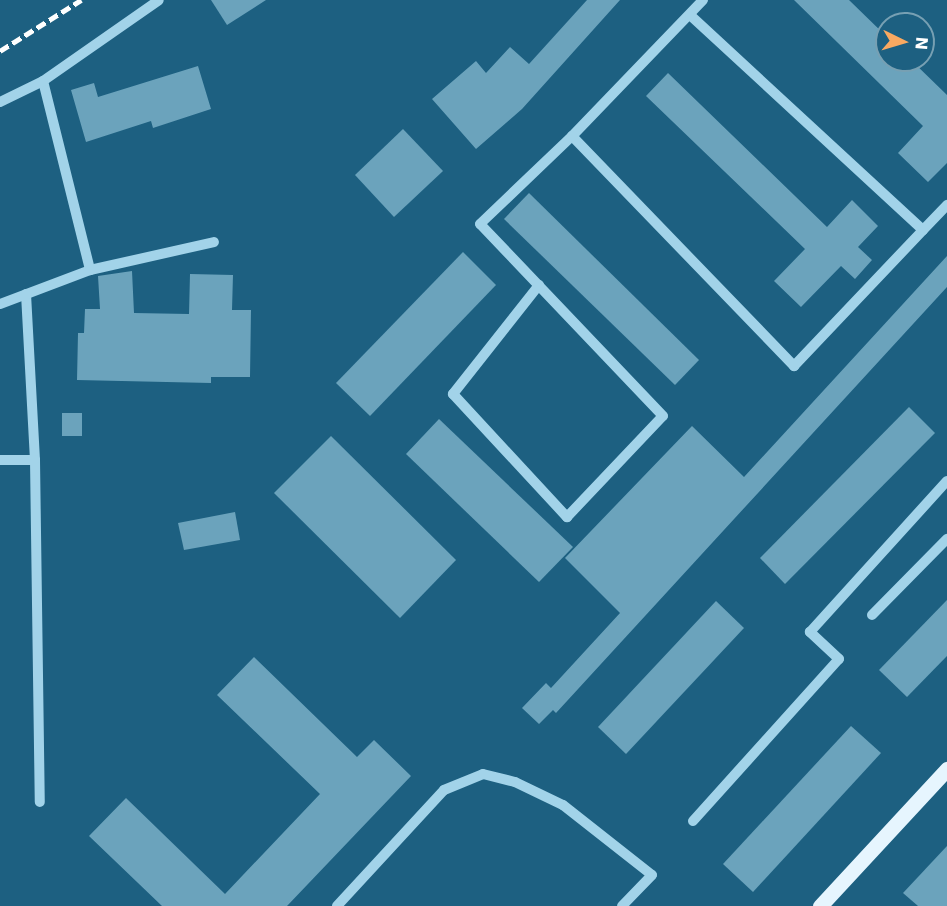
<!DOCTYPE html>
<style>
body{margin:0}
#map{position:relative;width:947px;height:906px;overflow:hidden;background:#1d6081;font-family:"DejaVu Sans",sans-serif}
div>[style]{position:absolute}
[style*='--x']{left:calc(var(--x)*1px);top:calc(var(--y)*1px);width:calc(var(--w)*1px);rotate:calc(var(--a)*1deg)}
.building>*{inset:0;background:#6ba3bc}
.minor>*{height:10px;margin:-5px;padding:0 5px;transform-origin:5px;border-radius:5px;background:#a2d3e9}
.major>*{height:15px;margin:-7.5px;padding:0 7.5px;transform-origin:7.5px;border-radius:7.5px;background:#e6f5fe}
.rail>*{height:4.5px;margin-top:-2.25px;transform-origin:0;background:repeating-linear-gradient(90deg,#fff 0 10px,transparent 0 14.5px)}
span{translate:-50% -50%;white-space:nowrap;text-align:center;line-height:1.15;-webkit-text-stroke:6px #1d6081;paint-order:stroke}
.north{position:absolute;left:875px;top:12px;width:60px;height:60px;box-sizing:border-box;background:#1d6081;border:2px solid #77a0b3;border-radius:50%;rotate:95deg;font-size:16px;font-weight:700;line-height:24px;text-align:center;color:#fff}
.north::after{content:'';display:block;margin:auto;width:21px;height:27px;background:#f9a961;clip-path:polygon(50% 0,100% 100%,50% 72%,0 100%)}
</style>
<div id="map">
<div class="building">
<i style="clip-path:polygon(211px 0,266px 0,227px 25px)"></i>
<i style="clip-path:polygon(587px 0,620px 0,522px 109px,476px 149px,432px 99px,476px 61px,486px 73px,510px 47px,529px 64px)"></i>
<i style="clip-path:polygon(794px 0,849px 0,887px 37px,887px 60px,911px 60px,947px 95px,947px 163px,928px 182px,898px 153px,923px 126px)"></i>
<i style="clip-path:polygon(198px 66px,211px 109px,153px 128px,151px 121px,86px 142px,71px 90px,94px 83px,98px 97px)"></i>
<i style="clip-path:polygon(668px 73px,827px 227px,852px 200px,878px 226px,858px 247px,872px 260px,855px 279px,841px 266px,801px 307px,774px 281px,805px 249px,646px 96px)"></i>
<i style="clip-path:polygon(403px 129px,443px 171px,394px 217px,355px 175px)"></i>
<i style="clip-path:polygon(529px 193px,699px 360px,675px 385px,504px 219px)"></i>
<i style="clip-path:polygon(463px 252px,496px 285px,370px 416px,336px 383px)"></i>
<i style="clip-path:polygon(947px 256px,947px 287px,556px 713px,553px 710px,539px 724px,522px 708px,546px 683px,551px 688px,620px 613px,565px 558px,692px 426px,744px 477px)"></i>
<i style="clip-path:polygon(132px 271px,134px 313px,189px 314px,190px 274px,233px 275px,232px 310px,251px 310px,250px 377px,211px 377px,211px 383px,77px 380px,78px 333px,84px 333px,85px 309px,100px 309px,98px 276px)"></i>
<i style="clip-path:polygon(909px 407px,935px 433px,785px 584px,760px 558px)"></i>
<i style="clip-path:polygon(62px 413px,82px 413px,82px 436px,62px 436px)"></i>
<i style="clip-path:polygon(439px 419px,573px 547px,539px 582px,406px 454px)"></i>
<i style="clip-path:polygon(331px 436px,456px 560px,400px 618px,274px 493px)"></i>
<i style="clip-path:polygon(235px 512px,240px 540px,184px 550px,178px 523px)"></i>
<i style="clip-path:polygon(947px 600px,947px 656px,907px 697px,879px 670px)"></i>
<i style="clip-path:polygon(716px 601px,744px 628px,626px 754px,598px 727px)"></i>
<i style="clip-path:polygon(254px 657px,357px 757px,374px 740px,411px 776px,287px 906px,162px 906px,89px 836px,126px 798px,225px 894px,320px 794px,217px 695px)"></i>
<i style="clip-path:polygon(851px 726px,881px 753px,753px 892px,723px 864px)"></i>
<i style="clip-path:polygon(947px 846px,947px 906px,918px 906px,903px 893px)"></i>
</div>
<div class="minor">
<i style="--x:703;--y:0;--w:189;--a:133.9"></i>
<i style="--x:572;--y:136;--w:320;--a:46"></i>
<i style="--x:794;--y:366;--w:187;--a:-46.5"></i>
<i style="--x:690;--y:15;--w:317;--a:42.7"></i>
<i style="--x:923;--y:230;--w:35;--a:-46"></i>
<i style="--x:43;--y:81;--w:195;--a:76"></i>
<i style="--x:0;--y:102;--w:48;--a:-26"></i>
<i style="--x:43;--y:81;--w:141;--a:-34.9"></i>
<i style="--x:539;--y:285;--w:139;--a:128.3"></i>
<i style="--x:453;--y:394;--w:168;--a:47.2"></i>
<i style="--x:567;--y:517;--w:139;--a:-46.5"></i>
<i style="--x:663;--y:416;--w:265;--a:-133.6"></i>
<i style="--x:480;--y:224;--w:127;--a:-43.7"></i>
<i style="--x:26;--y:294;--w:166;--a:86.9"></i>
<i style="--x:35;--y:460;--w:342;--a:89.2"></i>
<i style="--x:0;--y:304;--w:96;--a:-20.7"></i>
<i style="--x:90;--y:270;--w:127;--a:-12.7"></i>
<i style="--x:0;--y:460;--w:35;--a:0"></i>
<i style="--x:872;--y:615;--w:107;--a:-45.4"></i>
<i style="--x:693;--y:821;--w:218;--a:-48"></i>
<i style="--x:839;--y:659;--w:40;--a:-137"></i>
<i style="--x:810;--y:632;--w:204;--a:-47.8"></i>
<i style="--x:337;--y:906;--w:158;--a:-47.3"></i>
<i style="--x:444;--y:790;--w:42;--a:-22.3"></i>
<i style="--x:483;--y:774;--w:33;--a:14"></i>
<i style="--x:515;--y:782;--w:53;--a:25.6"></i>
<i style="--x:563;--y:805;--w:113;--a:38.2"></i>
<i style="--x:652;--y:875;--w:43;--a:134.1"></i>
</div>
<div class="major">
<i style="--x:820;--y:906;--w:187;--a:-47.2"></i>
</div>
<div class="rail">
<i style="--x:0;--y:51;--w:96;--a:-32.2"></i>
</div>
<div class="north">N</div>
</div>
